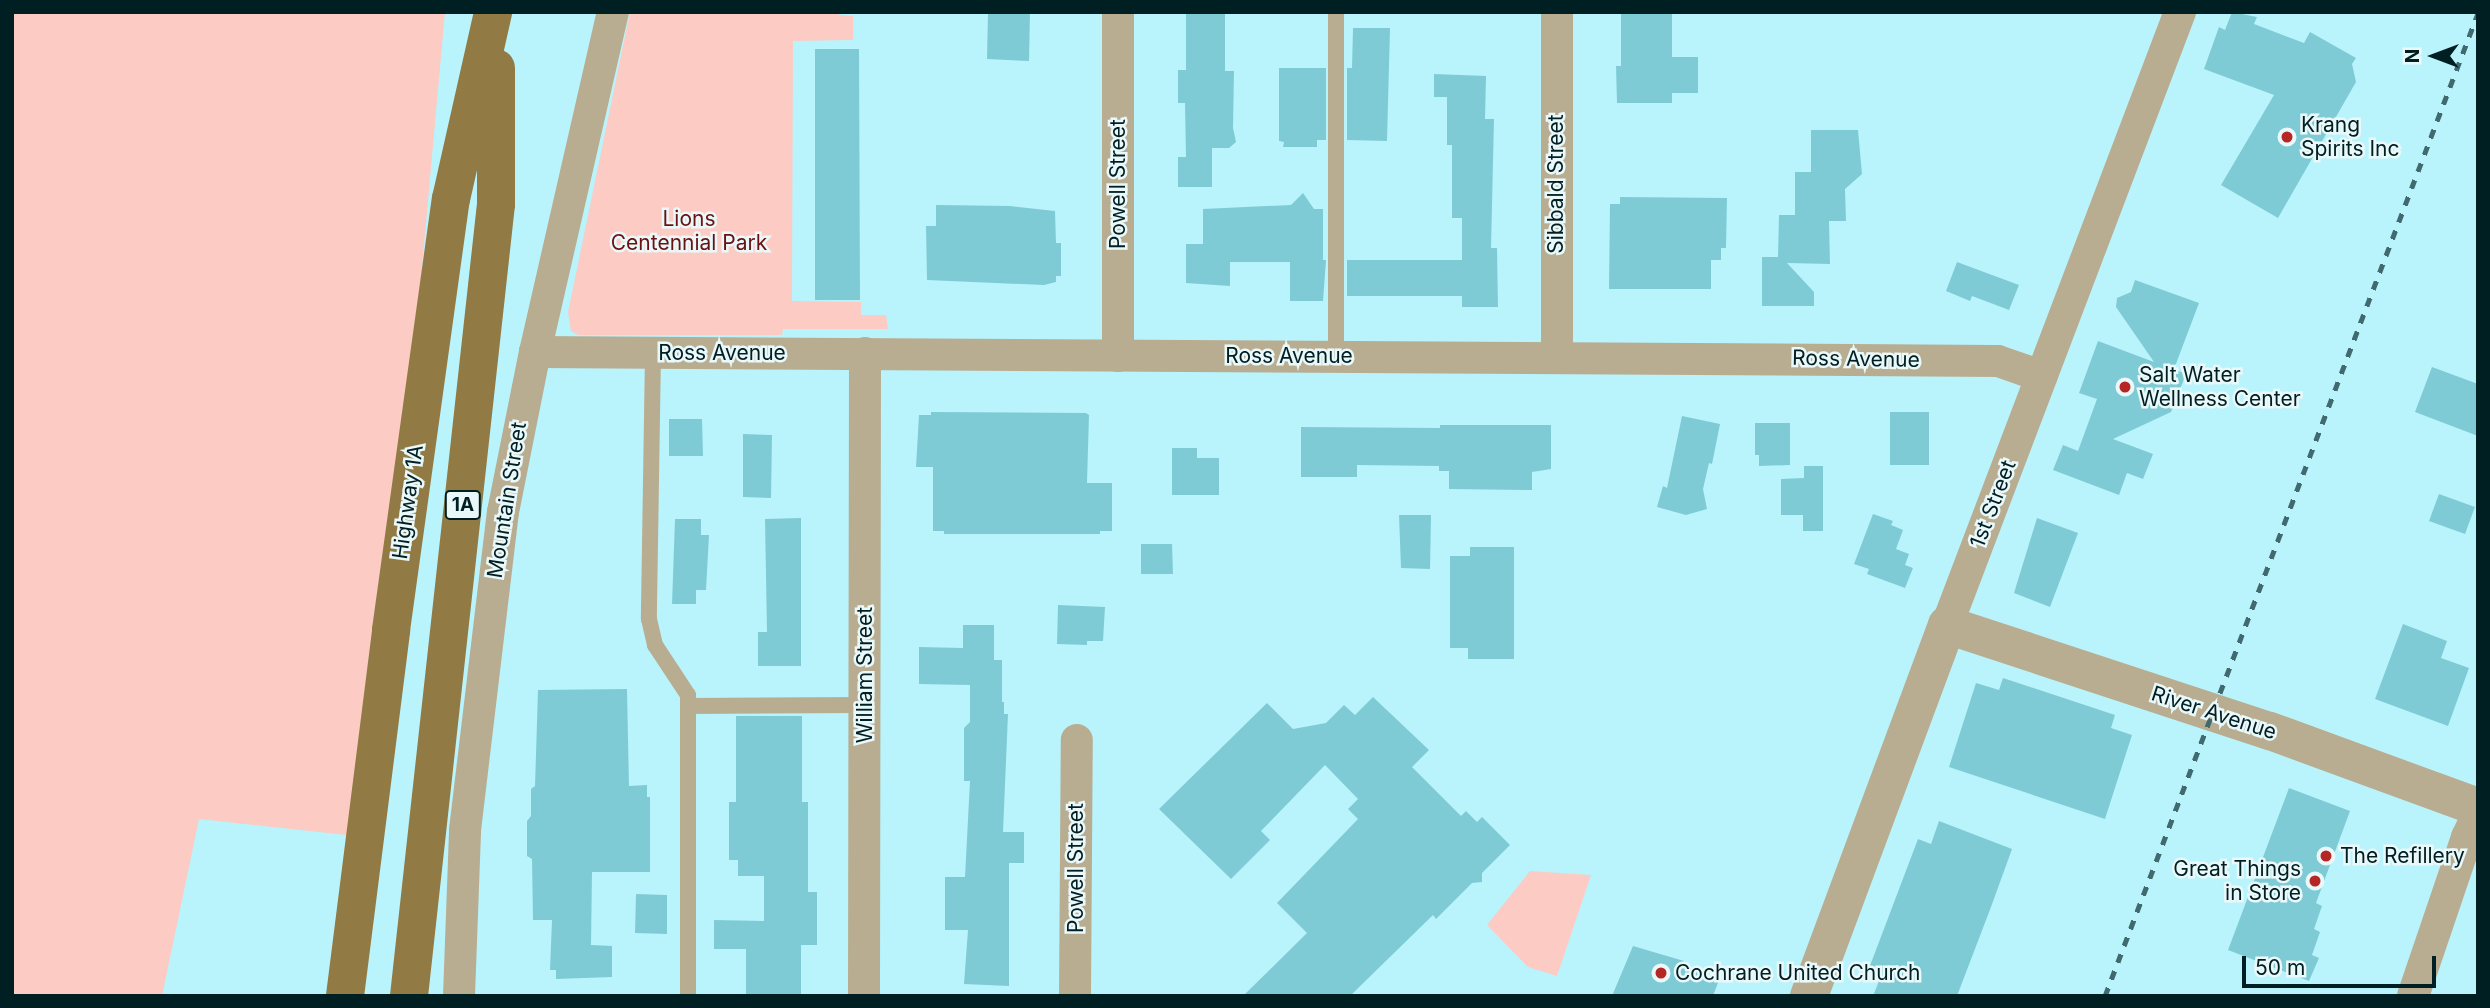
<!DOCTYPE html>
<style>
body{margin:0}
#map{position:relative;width:2490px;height:1008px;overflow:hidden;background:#b9f4fd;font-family:Inter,sans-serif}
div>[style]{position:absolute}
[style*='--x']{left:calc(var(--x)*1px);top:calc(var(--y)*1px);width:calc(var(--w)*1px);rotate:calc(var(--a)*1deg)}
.green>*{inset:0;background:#fbcbc4}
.building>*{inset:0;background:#7fcbd5}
.service>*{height:16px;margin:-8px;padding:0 8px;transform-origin:8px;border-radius:8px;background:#b9ad91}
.minor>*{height:32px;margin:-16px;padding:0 16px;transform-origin:16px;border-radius:16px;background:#b9ad91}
.tertiary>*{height:38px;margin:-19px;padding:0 19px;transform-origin:19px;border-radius:19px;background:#b9ad91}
.primary>*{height:38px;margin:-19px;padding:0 19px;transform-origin:19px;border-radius:19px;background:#917a44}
.rail>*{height:5px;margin-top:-2.5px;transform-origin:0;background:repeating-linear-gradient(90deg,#416a70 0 9px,transparent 0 18px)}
.dots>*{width:19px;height:19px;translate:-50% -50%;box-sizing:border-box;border:4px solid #eaf8fa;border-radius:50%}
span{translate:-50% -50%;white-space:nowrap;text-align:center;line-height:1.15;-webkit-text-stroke:5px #eaf8fa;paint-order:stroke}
.shield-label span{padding:2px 5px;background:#eaf8fa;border:2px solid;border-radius:5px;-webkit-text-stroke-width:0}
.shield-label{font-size:19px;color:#001f23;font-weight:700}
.poi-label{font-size:21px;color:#001f23}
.left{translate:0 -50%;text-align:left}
.right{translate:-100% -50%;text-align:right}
.street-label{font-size:21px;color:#001f23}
.park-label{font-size:21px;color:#6a1211}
.frame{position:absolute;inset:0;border:14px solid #001f23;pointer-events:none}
.north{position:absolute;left:2399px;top:21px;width:70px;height:70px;-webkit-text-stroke:5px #eaf8fa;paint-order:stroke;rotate:270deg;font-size:19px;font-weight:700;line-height:28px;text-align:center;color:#001f23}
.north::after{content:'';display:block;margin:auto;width:24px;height:32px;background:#001f23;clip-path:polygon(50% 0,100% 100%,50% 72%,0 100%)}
.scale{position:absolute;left:2242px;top:956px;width:194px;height:32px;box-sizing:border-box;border:4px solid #001f23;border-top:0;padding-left:9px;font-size:21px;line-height:24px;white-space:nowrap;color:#001f23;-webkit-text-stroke:5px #eaf8fa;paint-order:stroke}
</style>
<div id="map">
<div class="green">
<i style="clip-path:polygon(12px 12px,445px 12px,417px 323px,356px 836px,199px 819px,162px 996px,12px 996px)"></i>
<i style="clip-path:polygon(630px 12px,838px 12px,839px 15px,853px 16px,853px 40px,793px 41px,792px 301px,861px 302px,861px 315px,886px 315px,888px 329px,783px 329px,782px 335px,578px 335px,571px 331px,568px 312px)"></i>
<i style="clip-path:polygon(1530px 871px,1591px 875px,1557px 976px,1528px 967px,1487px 925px)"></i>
</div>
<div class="building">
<i style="clip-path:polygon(988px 12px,1030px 12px,1029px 61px,987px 59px)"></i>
<i style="clip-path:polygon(1186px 12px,1225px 12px,1225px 71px,1234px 71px,1233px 128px,1236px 142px,1229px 148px,1212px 148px,1212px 187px,1178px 187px,1178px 157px,1186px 157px,1185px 103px,1178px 103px,1178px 70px,1186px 70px)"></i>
<i style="clip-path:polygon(1621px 12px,1672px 12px,1672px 57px,1698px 57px,1698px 93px,1672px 93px,1672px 103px,1617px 103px,1616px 66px,1621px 66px)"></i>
<i style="clip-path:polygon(2232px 12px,2257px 17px,2254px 24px,2304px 43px,2310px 32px,2356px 58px,2352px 64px,2356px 82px,2278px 218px,2221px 185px,2274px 95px,2204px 69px,2219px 27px,2225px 30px)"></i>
<i style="clip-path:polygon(1353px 28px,1390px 28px,1387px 141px,1347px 140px,1347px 68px,1352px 68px)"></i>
<i style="clip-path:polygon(815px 49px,859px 49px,860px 300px,815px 300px)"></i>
<i style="clip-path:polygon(1279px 68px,1326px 68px,1326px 140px,1317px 140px,1317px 147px,1283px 147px,1284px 142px,1279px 141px)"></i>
<i style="clip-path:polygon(1434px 74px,1486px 76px,1485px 119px,1494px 119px,1491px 248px,1497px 248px,1498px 307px,1462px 307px,1462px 296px,1347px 296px,1347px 260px,1462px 260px,1462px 218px,1452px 218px,1452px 145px,1447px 145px,1447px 97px,1434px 97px)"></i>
<i style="clip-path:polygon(1811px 130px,1858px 130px,1862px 174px,1845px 189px,1846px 221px,1829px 221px,1830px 264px,1787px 263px,1814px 292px,1814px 306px,1762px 306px,1762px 257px,1778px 257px,1779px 215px,1795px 215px,1795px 172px,1811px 172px)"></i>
<i style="clip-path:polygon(1303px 193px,1314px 209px,1323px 209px,1323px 260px,1326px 260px,1323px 301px,1290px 301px,1290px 262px,1230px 262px,1230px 286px,1186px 283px,1186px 244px,1203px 244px,1203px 209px,1291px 205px)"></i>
<i style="clip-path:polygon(1620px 197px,1727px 198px,1726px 248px,1721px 248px,1721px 260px,1711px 260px,1711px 289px,1609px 289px,1610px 204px,1620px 204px)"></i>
<i style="clip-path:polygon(936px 205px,1010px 206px,1055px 211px,1056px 243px,1061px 243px,1061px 276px,1056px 276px,1056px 282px,1044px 285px,927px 280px,926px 226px,936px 226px)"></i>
<i style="clip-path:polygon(1957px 262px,2019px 285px,2009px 310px,1972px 296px,1970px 301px,1946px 291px)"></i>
<i style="clip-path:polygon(2135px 280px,2199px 303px,2174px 369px,2186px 374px,2171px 412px,2113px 439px,2153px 454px,2143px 479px,2127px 473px,2119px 495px,2053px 470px,2063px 445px,2078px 451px,2097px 399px,2079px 393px,2098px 341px,2154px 362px,2116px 307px,2117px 298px,2131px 292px)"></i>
<i style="clip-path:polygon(2432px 367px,2478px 384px,2478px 436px,2415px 412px)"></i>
<i style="clip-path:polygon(931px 412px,1086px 413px,1089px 415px,1087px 483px,1112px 483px,1112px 531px,1100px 531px,1100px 534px,944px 534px,944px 531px,933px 531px,933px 467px,916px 467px,919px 415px,931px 415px)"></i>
<i style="clip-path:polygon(1890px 412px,1929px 412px,1929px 465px,1890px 465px)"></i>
<i style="clip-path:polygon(1682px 416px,1720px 424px,1712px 464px,1709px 463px,1703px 489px,1707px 509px,1686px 515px,1657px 507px,1663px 486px,1667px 488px)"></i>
<i style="clip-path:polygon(669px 419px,702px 419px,703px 456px,669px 456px)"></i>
<i style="clip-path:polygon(1755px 423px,1790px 423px,1790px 465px,1759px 466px,1759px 455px,1755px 455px)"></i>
<i style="clip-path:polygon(1440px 425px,1551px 425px,1551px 469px,1532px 472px,1532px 490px,1449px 489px,1449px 471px,1439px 471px,1439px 466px,1357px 465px,1357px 477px,1301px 477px,1301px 427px,1440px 428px)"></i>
<i style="clip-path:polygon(743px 434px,772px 435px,771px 498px,743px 497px)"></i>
<i style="clip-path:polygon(1172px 448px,1197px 448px,1197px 458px,1219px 458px,1219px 495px,1172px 495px)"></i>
<i style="clip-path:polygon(1804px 466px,1823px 466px,1823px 531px,1803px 531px,1803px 515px,1781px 515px,1781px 479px,1804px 478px)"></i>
<i style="clip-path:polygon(2439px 494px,2475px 507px,2465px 534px,2429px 521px)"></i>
<i style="clip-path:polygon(1873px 514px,1893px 521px,1891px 525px,1903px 530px,1896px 549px,1909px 554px,1905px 565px,1913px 568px,1905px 588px,1867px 574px,1869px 569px,1854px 564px)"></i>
<i style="clip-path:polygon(1399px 515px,1431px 515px,1430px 569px,1401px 568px)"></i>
<i style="clip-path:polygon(801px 518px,801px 666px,758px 666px,758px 632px,767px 632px,765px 519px)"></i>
<i style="clip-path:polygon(2037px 518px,2078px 533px,2050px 607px,2014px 593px)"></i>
<i style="clip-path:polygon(675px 519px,701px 519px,701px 535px,709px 535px,706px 590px,696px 590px,696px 604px,672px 604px)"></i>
<i style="clip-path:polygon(1141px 544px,1172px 544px,1173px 574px,1141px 574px)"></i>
<i style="clip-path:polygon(1470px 547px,1514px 547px,1514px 659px,1468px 659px,1468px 648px,1450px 648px,1450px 556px,1470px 556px)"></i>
<i style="clip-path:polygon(1058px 605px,1105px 607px,1103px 641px,1087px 641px,1087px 645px,1057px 644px)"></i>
<i style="clip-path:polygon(2403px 624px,2447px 641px,2441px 658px,2469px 668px,2448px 726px,2375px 699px)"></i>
<i style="clip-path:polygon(963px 625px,994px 625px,994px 660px,1002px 660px,1002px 702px,1004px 702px,1004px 714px,1008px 714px,1003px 832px,1024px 832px,1024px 863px,1009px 863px,1009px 986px,964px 984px,968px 930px,945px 930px,945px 877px,965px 877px,970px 781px,964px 781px,964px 728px,970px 722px,970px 685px,919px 684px,919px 647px,963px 648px)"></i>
<i style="clip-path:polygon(2003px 678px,2115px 715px,2111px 728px,2132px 735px,2105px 819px,1949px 767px,1976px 683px,1999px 690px)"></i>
<i style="clip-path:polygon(627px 689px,629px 786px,647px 785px,647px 797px,650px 797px,650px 872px,592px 872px,591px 945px,612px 946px,612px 977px,556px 979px,556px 970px,550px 970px,552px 920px,533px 920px,532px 859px,527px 856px,527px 821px,531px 816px,531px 789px,535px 786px,538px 690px)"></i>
<i style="clip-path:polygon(1373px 697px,1429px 750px,1412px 767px,1461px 816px,1466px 811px,1477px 822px,1482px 817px,1510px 845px,1482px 873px,1482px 882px,1472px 883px,1436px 919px,1433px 915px,1350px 996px,1243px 996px,1307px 933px,1277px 903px,1358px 819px,1348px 809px,1358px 799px,1325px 765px,1261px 831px,1270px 840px,1231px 879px,1159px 809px,1267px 703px,1293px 729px,1326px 723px,1344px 705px,1355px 715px)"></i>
<i style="clip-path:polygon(736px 716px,802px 716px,802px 802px,808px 802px,808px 892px,817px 892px,817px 945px,801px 945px,801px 996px,746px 996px,746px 949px,714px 949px,714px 920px,764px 921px,764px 876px,738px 876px,738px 860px,729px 860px,729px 802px,736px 802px)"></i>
<i style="clip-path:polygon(2289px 788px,2350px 811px,2316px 903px,2322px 906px,2314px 929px,2320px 932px,2312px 955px,2319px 958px,2309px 981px,2228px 950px)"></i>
<i style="clip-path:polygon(1939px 821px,2012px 849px,1991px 907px,1957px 996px,1873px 996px,1881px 976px,1868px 971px,1918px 839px,1931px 844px)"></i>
<i style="clip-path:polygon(636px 894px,667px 895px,667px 934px,635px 933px)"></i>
<i style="clip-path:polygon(1633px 946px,1684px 961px,1682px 966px,1719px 980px,1713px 996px,1612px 996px)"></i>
</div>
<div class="service">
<i style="--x:1336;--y:12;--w:345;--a:90"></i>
<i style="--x:653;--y:353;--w:266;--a:90.9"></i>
<i style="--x:649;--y:619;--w:27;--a:77"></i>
<i style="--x:655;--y:645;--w:60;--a:56.6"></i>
<i style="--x:688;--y:695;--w:301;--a:90"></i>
<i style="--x:688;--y:706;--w:177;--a:-0.3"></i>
</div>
<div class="minor">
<i style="--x:535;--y:352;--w:1463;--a:0.35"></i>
<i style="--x:1998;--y:361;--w:46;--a:19.2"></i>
<i style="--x:1118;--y:356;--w:344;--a:-90"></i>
<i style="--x:1557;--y:356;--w:344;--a:-90"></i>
<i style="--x:1947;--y:625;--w:656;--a:-69.19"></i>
<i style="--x:459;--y:996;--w:166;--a:-87.9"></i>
<i style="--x:465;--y:830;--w:320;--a:-83.2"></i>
<i style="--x:503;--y:512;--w:163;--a:-78.7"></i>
<i style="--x:535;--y:352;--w:349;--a:-77.1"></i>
<i style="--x:864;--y:996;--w:643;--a:-89.91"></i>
<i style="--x:1075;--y:996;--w:256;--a:-89.6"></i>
<i style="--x:2413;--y:996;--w:168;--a:-71.2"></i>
<i style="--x:2467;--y:837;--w:25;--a:-64"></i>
</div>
<div class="tertiary">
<i style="--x:1809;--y:996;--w:396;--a:-69.6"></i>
<i style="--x:1947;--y:625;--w:340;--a:18.2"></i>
<i style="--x:2270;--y:731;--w:221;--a:20.1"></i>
</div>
<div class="primary">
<i style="--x:345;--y:996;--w:369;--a:-82.8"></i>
<i style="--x:391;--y:630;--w:435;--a:-82.1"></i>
<i style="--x:451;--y:199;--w:192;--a:-77.3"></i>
<i style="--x:409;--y:996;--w:797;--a:-83.73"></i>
<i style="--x:496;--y:204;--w:136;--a:-90"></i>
</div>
<div class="rail">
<i style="--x:2105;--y:996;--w:1051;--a:-69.22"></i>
</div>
<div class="dots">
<i style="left:2287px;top:137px;background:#b52625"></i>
<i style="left:2125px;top:387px;background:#b52625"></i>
<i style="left:2326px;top:856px;background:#b52625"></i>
<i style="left:2315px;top:881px;background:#b52625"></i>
<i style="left:1661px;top:973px;background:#b52625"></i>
</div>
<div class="shield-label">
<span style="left:463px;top:505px">1A</span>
</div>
<div class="poi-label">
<span class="left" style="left:2301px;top:137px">Krang<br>Spirits Inc</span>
<span class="left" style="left:2139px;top:387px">Salt Water<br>Wellness Center</span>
<span class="left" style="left:2340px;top:856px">The Refillery</span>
<span class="right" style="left:2301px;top:881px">Great Things<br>in Store</span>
<span class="left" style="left:1675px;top:973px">Cochrane United Church</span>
</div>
<div class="street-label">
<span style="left:1118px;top:184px;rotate:-90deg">Powell Street</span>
<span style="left:1556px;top:184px;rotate:-90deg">Sibbald Street</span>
<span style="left:722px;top:353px">Ross Avenue</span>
<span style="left:1289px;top:356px">Ross Avenue</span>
<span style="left:1856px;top:359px;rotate:1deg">Ross Avenue</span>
<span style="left:507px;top:500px;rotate:-81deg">Mountain Street</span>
<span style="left:408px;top:502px;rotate:-82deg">Highway 1A</span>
<span style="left:1993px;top:504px;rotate:-69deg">1st Street</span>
<span style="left:865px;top:675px;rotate:-90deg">William Street</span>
<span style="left:2214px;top:713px;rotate:18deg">River Avenue</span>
<span style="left:1076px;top:868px;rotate:-90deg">Powell Street</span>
</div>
<div class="park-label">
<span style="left:689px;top:231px">Lions<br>Centennial Park</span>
</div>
<div class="frame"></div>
<div class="north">N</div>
<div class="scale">50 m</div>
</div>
